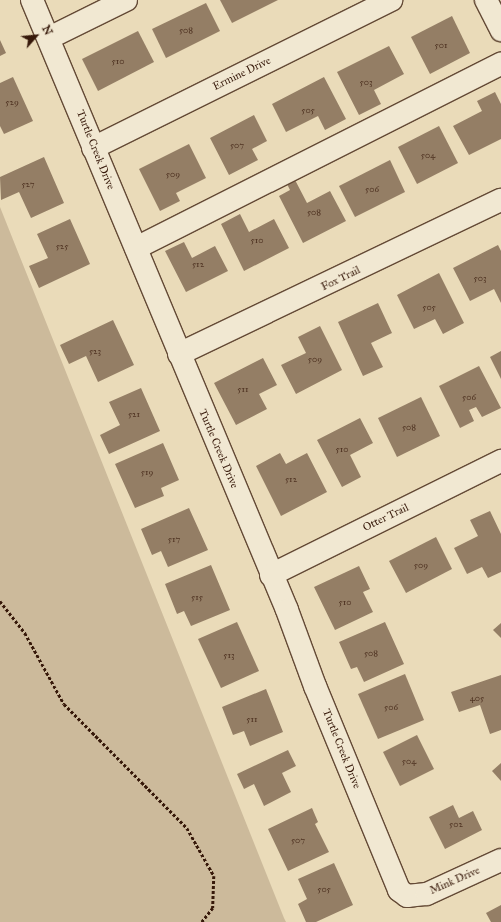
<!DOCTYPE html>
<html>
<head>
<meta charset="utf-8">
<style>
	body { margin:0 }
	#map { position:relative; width:501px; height:922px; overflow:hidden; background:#eadbb9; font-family:"IM FELL Great Primer",serif }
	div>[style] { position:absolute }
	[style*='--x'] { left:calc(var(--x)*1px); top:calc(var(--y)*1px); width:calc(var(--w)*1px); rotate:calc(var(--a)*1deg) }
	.green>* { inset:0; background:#ccba9b }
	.building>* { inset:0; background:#947e65 }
	.path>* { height:2.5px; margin-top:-1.25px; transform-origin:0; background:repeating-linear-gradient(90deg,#37190a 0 3px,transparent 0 5px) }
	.roads { filter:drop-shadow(1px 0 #644a36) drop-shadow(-1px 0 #644a36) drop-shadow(0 1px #644a36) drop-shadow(0 -1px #644a36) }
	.minor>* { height:22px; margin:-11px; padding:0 11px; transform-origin:11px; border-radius:11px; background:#f1e8d2 }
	span { translate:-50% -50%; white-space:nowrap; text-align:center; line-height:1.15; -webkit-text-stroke:3px #f1e8d2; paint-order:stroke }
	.number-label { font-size:9px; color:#4e3221 }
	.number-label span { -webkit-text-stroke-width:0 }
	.street-label { font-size:11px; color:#37190a }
	.north { position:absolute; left:16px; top:16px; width:40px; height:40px; -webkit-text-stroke:3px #f1e8d2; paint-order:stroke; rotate:63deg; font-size:11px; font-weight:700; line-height:16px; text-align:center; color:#37190a }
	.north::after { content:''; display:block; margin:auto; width:14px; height:18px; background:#37190a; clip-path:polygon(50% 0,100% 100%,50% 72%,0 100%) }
</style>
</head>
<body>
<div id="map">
	<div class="green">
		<div style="clip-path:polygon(0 207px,284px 918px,286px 922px,0 922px)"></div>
	</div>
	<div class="building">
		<div style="clip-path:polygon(220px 0,278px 0,232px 23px)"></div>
		<div style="clip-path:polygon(206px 3px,220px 31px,166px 58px,152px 29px)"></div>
		<div style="clip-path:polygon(452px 16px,470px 53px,430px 74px,411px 37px)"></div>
		<div style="clip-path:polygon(138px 31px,154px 62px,98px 91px,82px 59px)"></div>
		<div style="clip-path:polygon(0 40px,6px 53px,0 56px)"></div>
		<div style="clip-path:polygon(389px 46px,404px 74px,374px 90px,381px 104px,359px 115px,337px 72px)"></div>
		<div style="clip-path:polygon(13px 77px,33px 121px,4px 134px,0 126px,0 83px)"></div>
		<div style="clip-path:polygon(324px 77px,346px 119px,325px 130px,318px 116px,286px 132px,272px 104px)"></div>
		<div style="clip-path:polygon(495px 92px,501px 104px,501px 139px,469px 155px,453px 126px,482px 111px,477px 101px)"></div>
		<div style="clip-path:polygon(254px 115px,267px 141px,252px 149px,258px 160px,229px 175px,210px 138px)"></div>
		<div style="clip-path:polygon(439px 126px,458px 163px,417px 184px,398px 147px)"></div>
		<div style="clip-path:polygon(189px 144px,206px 178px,176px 193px,180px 201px,160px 211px,139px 169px)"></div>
		<div style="clip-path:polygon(44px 157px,64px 203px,31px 218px,19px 192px,1px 200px,0 177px)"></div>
		<div style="clip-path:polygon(390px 160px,405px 192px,355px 217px,339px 186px)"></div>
		<div style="clip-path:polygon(294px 178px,307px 203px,330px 191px,346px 221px,303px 243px,279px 196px,290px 190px,286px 182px)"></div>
		<div style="clip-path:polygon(240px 214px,249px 232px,274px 219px,289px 248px,244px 271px,221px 224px)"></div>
		<div style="clip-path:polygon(70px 219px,90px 264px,39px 288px,29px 266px,48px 258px,37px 234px)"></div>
		<div style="clip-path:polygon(184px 242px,192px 258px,215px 246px,228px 271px,186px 292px,165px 251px)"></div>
		<div style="clip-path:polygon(498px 245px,501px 251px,501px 303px,494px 289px,470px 301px,453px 268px)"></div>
		<div style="clip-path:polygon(439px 273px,464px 323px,443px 334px,435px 319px,414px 329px,397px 295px)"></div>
		<div style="clip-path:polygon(378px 303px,392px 333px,371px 343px,383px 367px,363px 376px,338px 322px)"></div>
		<div style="clip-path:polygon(113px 320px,134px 365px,98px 382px,86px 356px,69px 364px,60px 345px)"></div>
		<div style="clip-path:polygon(320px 326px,342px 370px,296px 394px,281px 365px,306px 353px,298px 337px)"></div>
		<div style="clip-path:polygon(501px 351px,501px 379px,490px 357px)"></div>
		<div style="clip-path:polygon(263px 358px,277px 385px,259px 394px,267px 409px,236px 425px,214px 383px)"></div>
		<div style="clip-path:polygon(479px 366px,501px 408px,482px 417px,476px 407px,469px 410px,474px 421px,460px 428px,439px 386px)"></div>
		<div style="clip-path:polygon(141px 388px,160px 431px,109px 454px,100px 435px,120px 425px,109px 402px)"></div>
		<div style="clip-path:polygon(421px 397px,440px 436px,397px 457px,378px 418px)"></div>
		<div style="clip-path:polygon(360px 418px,373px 443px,350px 455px,361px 477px,342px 487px,317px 440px)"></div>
		<div style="clip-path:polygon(163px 443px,179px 480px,161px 488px,164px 496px,135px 508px,115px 464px)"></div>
		<div style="clip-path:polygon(280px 453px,286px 464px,307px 453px,327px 492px,281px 516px,256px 466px)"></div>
		<div style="clip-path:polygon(189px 508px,208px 550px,168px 567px,161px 551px,152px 555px,141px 529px)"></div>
		<div style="clip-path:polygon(490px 511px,501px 534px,501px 572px,488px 578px,482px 567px,467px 574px,454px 548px,478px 536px,470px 520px)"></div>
		<div style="clip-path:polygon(436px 537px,452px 569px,406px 593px,389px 561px)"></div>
		<div style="clip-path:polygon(211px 565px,230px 610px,191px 626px,184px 611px,177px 614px,165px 584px)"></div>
		<div style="clip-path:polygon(359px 566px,370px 589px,363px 592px,373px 612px,335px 630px,314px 587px)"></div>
		<div style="clip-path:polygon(237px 622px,259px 671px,221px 688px,198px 639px)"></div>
		<div style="clip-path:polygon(385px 622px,404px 664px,364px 682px,357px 667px,351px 669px,339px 642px)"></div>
		<div style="clip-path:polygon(501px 623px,501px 638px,493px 630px)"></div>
		<div style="clip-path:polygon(405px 674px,424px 720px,378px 739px,358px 694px)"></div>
		<div style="clip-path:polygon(501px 675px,501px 730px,490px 734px,480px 705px,459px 712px,451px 692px)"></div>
		<div style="clip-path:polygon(266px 689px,283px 732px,250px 746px,244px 731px,233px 735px,222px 707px)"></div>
		<div style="clip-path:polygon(417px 735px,434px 769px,400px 786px,383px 752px)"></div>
		<div style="clip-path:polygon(288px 750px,296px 766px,282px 773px,291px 792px,264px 806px,254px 784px,244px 789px,237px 774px)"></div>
		<div style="clip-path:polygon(501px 763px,501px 781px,492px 771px)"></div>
		<div style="clip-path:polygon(453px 805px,459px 818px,473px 811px,482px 830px,445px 849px,429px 817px)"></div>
		<div style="clip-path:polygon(312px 808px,318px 822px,315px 824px,329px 852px,288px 871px,268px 829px)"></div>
		<div style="clip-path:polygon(334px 863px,353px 905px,316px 922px,306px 922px,298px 904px,307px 899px,298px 879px)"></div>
		<div style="clip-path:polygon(501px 905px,501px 922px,491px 922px,486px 913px)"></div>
	</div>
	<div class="path">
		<div style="--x:0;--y:601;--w:41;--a:52"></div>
		<div style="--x:25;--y:633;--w:81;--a:61.2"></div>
		<div style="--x:64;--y:704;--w:175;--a:45.2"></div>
		<div style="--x:187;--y:828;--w:55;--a:60.6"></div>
		<div style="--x:214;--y:876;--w:32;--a:92"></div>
		<div style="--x:213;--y:908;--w:18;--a:128"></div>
	</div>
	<div class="roads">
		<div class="minor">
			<div style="--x:32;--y:0;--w:661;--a:67.31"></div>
			<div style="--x:287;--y:610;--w:81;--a:69.8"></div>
			<div style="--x:315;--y:686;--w:221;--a:67.6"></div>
			<div style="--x:399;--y:890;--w:10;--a:37"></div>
			<div style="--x:407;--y:896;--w:20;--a:-6"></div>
			<div style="--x:427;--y:894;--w:81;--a:-24.7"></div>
			<div style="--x:486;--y:0;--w:34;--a:63"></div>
			<div style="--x:49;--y:38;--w:86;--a:-26.3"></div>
			<div style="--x:93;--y:148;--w:333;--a:-26.4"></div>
			<div style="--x:136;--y:248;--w:409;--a:-26.8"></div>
			<div style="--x:179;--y:354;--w:357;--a:-25.6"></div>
			<div style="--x:271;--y:575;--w:257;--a:-26.4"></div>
		</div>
	</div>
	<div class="number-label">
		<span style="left:186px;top:30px">508</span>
		<span style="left:441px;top:45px">501</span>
		<span style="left:118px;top:61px">510</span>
		<span style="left:366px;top:82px">503</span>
		<span style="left:12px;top:102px">529</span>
		<span style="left:308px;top:110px">505</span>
		<span style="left:237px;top:145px">507</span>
		<span style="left:428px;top:155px">504</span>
		<span style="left:173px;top:174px">509</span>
		<span style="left:28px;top:184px">527</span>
		<span style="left:372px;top:189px">506</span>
		<span style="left:314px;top:212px">508</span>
		<span style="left:257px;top:240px">510</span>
		<span style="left:62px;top:246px">525</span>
		<span style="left:198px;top:264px">512</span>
		<span style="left:480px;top:278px">503</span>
		<span style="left:429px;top:307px">505</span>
		<span style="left:95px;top:351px">523</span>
		<span style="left:315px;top:359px">509</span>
		<span style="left:243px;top:389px">511</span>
		<span style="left:469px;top:397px">506</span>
		<span style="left:134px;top:414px">521</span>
		<span style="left:409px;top:427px">508</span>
		<span style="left:342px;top:449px">510</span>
		<span style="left:147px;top:472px">519</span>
		<span style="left:291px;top:479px">512</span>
		<span style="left:174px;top:539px">517</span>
		<span style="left:421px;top:565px">509</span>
		<span style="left:197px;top:597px">515</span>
		<span style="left:345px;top:602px">510</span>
		<span style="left:371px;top:653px">508</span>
		<span style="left:229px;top:655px">513</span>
		<span style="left:477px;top:698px">405</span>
		<span style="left:391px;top:707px">506</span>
		<span style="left:252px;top:719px">511</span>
		<span style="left:409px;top:761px">504</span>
		<span style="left:456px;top:824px">502</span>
		<span style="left:298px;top:840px">507</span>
		<span style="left:324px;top:889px">505</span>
	</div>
	<div class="street-label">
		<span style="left:242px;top:74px;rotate:-26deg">Ermine Drive</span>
		<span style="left:95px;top:150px;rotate:68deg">Turtle Creek Drive</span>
		<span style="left:341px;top:279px;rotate:-26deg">Fox Trail</span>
		<span style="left:218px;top:449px;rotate:67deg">Turtle Creek Drive</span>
		<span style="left:386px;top:518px;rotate:-26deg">Otter Trail</span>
		<span style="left:341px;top:749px;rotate:68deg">Turtle Creek Drive</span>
		<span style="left:455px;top:881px;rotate:-24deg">Mink Drive</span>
	</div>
	<div class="north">N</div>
</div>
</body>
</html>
